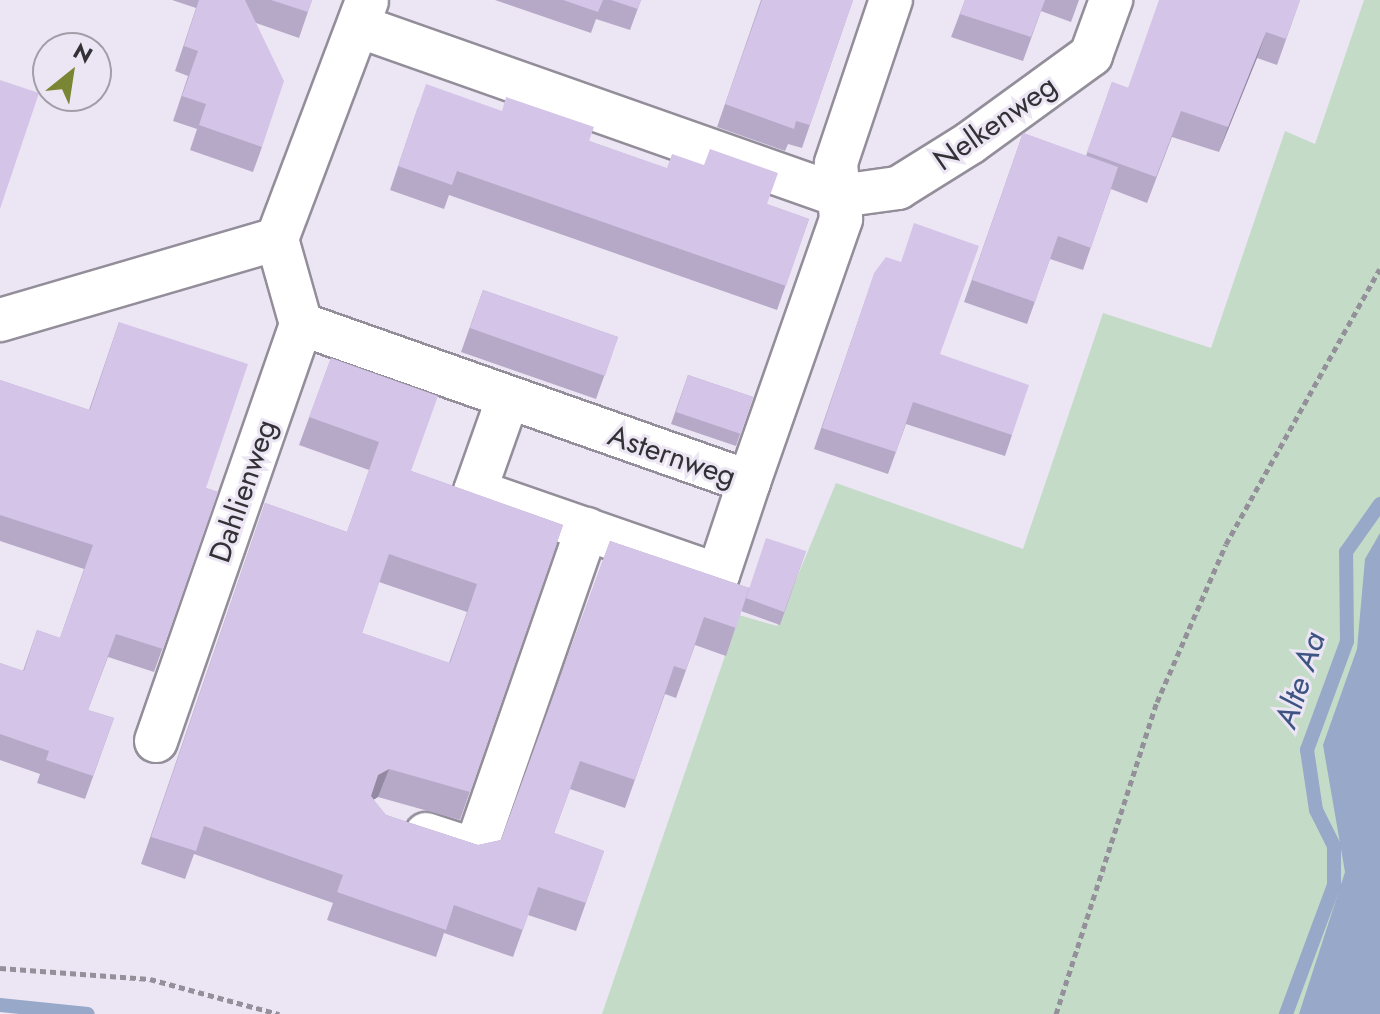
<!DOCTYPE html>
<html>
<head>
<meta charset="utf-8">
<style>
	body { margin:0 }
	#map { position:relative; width:1380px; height:1014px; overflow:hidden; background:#ece6f4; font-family:Jost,sans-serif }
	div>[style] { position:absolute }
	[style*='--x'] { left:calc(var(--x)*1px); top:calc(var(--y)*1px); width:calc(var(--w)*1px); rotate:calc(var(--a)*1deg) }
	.green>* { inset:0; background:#c4dbc8 }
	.water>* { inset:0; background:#97a8c9 }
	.stream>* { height:14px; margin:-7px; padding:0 7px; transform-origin:7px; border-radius:7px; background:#97a8c9 }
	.path>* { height:5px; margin-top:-2.5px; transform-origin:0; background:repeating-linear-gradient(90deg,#94909a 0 6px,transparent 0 10px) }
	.roads { filter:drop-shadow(2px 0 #938e9a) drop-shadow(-2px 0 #938e9a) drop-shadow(0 2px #938e9a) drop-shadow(0 -2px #938e9a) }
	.minor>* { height:42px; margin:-21px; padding:0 21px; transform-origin:21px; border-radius:21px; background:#fff }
	.wall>* { inset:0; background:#b6a9c8 }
	.shaded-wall>* { inset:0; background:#9489a2 }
	.building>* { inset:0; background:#d4c4e8 }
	span { translate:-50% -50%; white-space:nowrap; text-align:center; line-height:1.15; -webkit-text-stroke:6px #ece6f4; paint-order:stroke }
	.street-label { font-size:30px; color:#333136 }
	.water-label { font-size:32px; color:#3d5483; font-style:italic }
	.north { position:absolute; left:32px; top:32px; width:80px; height:80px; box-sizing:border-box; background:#ece6f4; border:2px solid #a29ea8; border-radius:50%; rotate:30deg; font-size:22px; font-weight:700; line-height:32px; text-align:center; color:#333136 }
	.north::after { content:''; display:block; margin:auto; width:28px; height:36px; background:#7a8634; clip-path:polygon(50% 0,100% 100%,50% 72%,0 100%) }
</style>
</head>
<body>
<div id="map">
	<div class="green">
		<div style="clip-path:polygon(1364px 0,1380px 0,1380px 1014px,602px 1014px,739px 615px,777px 626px,836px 483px,1023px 549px,1103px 313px,1211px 348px,1285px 131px,1315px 144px)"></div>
	</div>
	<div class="water">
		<div style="clip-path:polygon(1380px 533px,1380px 1014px,1299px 1014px,1345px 872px,1323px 745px,1357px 649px,1365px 559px)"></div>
	</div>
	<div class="stream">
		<div style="--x:0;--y:1005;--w:88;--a:5.8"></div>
		<div style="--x:1286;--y:1014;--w:138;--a:-69.6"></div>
		<div style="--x:1334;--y:885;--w:39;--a:-90"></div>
		<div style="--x:1334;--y:846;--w:40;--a:-116.6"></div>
		<div style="--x:1316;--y:810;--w:61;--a:-98.5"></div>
		<div style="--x:1307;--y:750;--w:116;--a:-69.8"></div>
		<div style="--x:1347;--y:641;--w:89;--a:-90.6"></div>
		<div style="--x:1346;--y:552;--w:59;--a:-54.7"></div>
	</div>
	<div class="path">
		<div style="--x:0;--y:968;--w:150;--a:4.2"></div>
		<div style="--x:150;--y:979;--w:134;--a:15.2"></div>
		<div style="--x:1056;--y:1014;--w:328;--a:-72.1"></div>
		<div style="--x:1157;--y:702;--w:172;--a:-66.4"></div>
		<div style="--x:1226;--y:544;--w:315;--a:-60.8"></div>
	</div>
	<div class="roads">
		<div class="minor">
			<div style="--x:358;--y:26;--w:511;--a:19.43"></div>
			<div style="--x:840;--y:196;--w:59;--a:-7.9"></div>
			<div style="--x:898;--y:188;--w:85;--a:-32"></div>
			<div style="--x:970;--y:143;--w:150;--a:-36"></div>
			<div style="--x:1091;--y:55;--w:59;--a:-70"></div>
			<div style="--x:0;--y:320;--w:289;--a:-16.3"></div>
			<div style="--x:301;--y:324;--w:475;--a:19.4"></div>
			<div style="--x:749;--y:482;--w:98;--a:108.4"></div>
			<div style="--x:718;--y:575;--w:257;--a:-160.9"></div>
			<div style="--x:475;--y:491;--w:99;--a:-70.5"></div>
			<div style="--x:749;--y:482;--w:279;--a:-70.7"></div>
			<div style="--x:841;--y:219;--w:56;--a:-95.1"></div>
			<div style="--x:836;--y:163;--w:172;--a:-71.4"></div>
			<div style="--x:156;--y:741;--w:441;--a:-70.8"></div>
			<div style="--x:301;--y:324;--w:88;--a:-105.8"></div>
			<div style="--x:277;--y:239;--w:254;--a:-69.3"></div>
			<div style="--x:426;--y:834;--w:52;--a:18.1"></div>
			<div style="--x:475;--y:850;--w:340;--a:-70.8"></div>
		</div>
	</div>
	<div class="wall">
		<div style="clip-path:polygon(172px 0,312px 0,299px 38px,256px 23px,262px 147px,253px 172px,190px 150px,197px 129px,173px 121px,188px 76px,175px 71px,196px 8px)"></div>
		<div style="clip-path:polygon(495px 0,641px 0,630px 30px,596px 19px,591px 33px)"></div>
		<div style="clip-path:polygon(761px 0,853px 0,802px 148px,788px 144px,785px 151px,717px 127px)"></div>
		<div style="clip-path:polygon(965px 0,1079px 0,1071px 22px,1041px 11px,1023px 61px,951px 37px)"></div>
		<div style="clip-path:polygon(1300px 0,1277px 65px,1257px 58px,1219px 152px,1172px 137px,1147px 203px,1111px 189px,1083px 270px,1050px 259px,1027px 324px,964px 302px,1023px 133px,1086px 156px,1112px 82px,1128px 88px)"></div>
		<div style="clip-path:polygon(418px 107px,589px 141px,809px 219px,777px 310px,449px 195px,444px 209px,390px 190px)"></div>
		<div style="clip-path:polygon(483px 290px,618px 337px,596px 399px,461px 352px)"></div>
		<div style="clip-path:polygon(867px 295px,940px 354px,1012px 435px,1005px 456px,906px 424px,888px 474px,814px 449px)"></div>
		<div style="clip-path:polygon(119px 322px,206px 488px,218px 492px,154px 672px,108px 657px,88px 710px,114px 718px,85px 799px,37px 783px,40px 774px,0 760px,0 663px,23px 671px,37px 630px,60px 638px,84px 569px,0 541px,0 380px,89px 410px)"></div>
		<div style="clip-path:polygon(evenodd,331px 358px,411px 471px,563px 525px,460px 820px,378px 797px,373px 800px,386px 815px,478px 845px,501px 840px,610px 541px,749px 588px,806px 551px,780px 625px,741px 611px,726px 656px,695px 645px,676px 698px,665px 694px,625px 808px,570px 789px,554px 833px,604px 851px,576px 931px,528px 915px,513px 957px,444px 933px,436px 957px,327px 920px,333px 903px,194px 854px,185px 879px,141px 864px,265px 503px,347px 532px,369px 470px,299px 445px,331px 358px,379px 582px,467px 612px,449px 663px,362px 633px,379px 582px)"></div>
		<div style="clip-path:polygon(688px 375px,753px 397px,736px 446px,671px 424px)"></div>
	</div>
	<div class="shaded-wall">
		<div style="clip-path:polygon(1266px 32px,1257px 58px,1219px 152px,1228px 127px)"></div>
		<div style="clip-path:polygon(389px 769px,378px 797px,368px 803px,378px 775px)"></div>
	</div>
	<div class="building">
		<div style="clip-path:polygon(199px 0,245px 0,284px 81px,262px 147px,199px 125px,206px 104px,182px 96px,198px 51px,184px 46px)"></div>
		<div style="clip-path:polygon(271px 0,312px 0,308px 12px)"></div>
		<div style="clip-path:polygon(563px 0,603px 0,598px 12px)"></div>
		<div style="clip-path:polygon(611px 0,641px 0,638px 9px)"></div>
		<div style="clip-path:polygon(762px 0,853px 0,810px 125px,796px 121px,794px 129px,725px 104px)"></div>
		<div style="clip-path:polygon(965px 0,1045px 0,1031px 37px,960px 14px)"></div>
		<div style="clip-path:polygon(1159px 0,1300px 0,1286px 39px,1266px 32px,1228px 127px,1181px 111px,1156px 177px,1087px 152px,1112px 82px,1128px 88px)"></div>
		<div style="clip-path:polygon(0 80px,39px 93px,0 209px)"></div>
		<div style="clip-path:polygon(426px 84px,502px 111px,506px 97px,594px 127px,589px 141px,667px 168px,672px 154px,704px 165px,710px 149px,778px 173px,767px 204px,809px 219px,786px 286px,457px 171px,452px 185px,398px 166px)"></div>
		<div style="clip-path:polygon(1023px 133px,1118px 167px,1091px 248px,1058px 236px,1035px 302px,972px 280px)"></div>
		<div style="clip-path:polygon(914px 223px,979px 246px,940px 354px,1029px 385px,1012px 435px,913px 402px,896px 452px,822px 428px,874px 273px,886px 257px,901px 262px)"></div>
		<div style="clip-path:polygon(483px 290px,618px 337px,605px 376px,470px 328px)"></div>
		<div style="clip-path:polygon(119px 322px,248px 364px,206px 488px,218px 492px,163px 649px,116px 634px,88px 710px,114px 718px,93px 776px,46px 760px,49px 751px,0 734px,0 663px,24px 671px,37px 630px,60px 638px,93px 545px,0 515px,0 380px,90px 410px)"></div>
		<div style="clip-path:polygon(evenodd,331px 358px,438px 396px,411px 471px,563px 525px,470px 792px,389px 769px,378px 775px,371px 796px,386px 815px,478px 845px,501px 840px,610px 541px,749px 588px,736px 628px,704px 617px,686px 670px,674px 666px,635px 780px,580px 761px,554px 833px,604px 851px,586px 903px,538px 887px,523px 930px,454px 905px,446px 930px,337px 892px,343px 875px,204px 826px,196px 851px,151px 837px,265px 503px,347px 532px,379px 442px,309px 417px,331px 358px,389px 554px,477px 584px,450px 663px,362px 633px,389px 554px)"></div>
		<div style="clip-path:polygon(688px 375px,753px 397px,741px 434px,676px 412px)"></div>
		<div style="clip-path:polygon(766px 538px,806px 551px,784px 612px,746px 598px)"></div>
	</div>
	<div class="street-label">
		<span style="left:995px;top:123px;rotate:-35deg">Nelkenweg</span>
		<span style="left:672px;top:456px;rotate:19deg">Asternweg</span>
		<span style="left:243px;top:491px;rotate:-71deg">Dahlienweg</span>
	</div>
	<div class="water-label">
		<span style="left:1300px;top:680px;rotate:-72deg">Alte Aa</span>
	</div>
	<div class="north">N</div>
</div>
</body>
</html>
